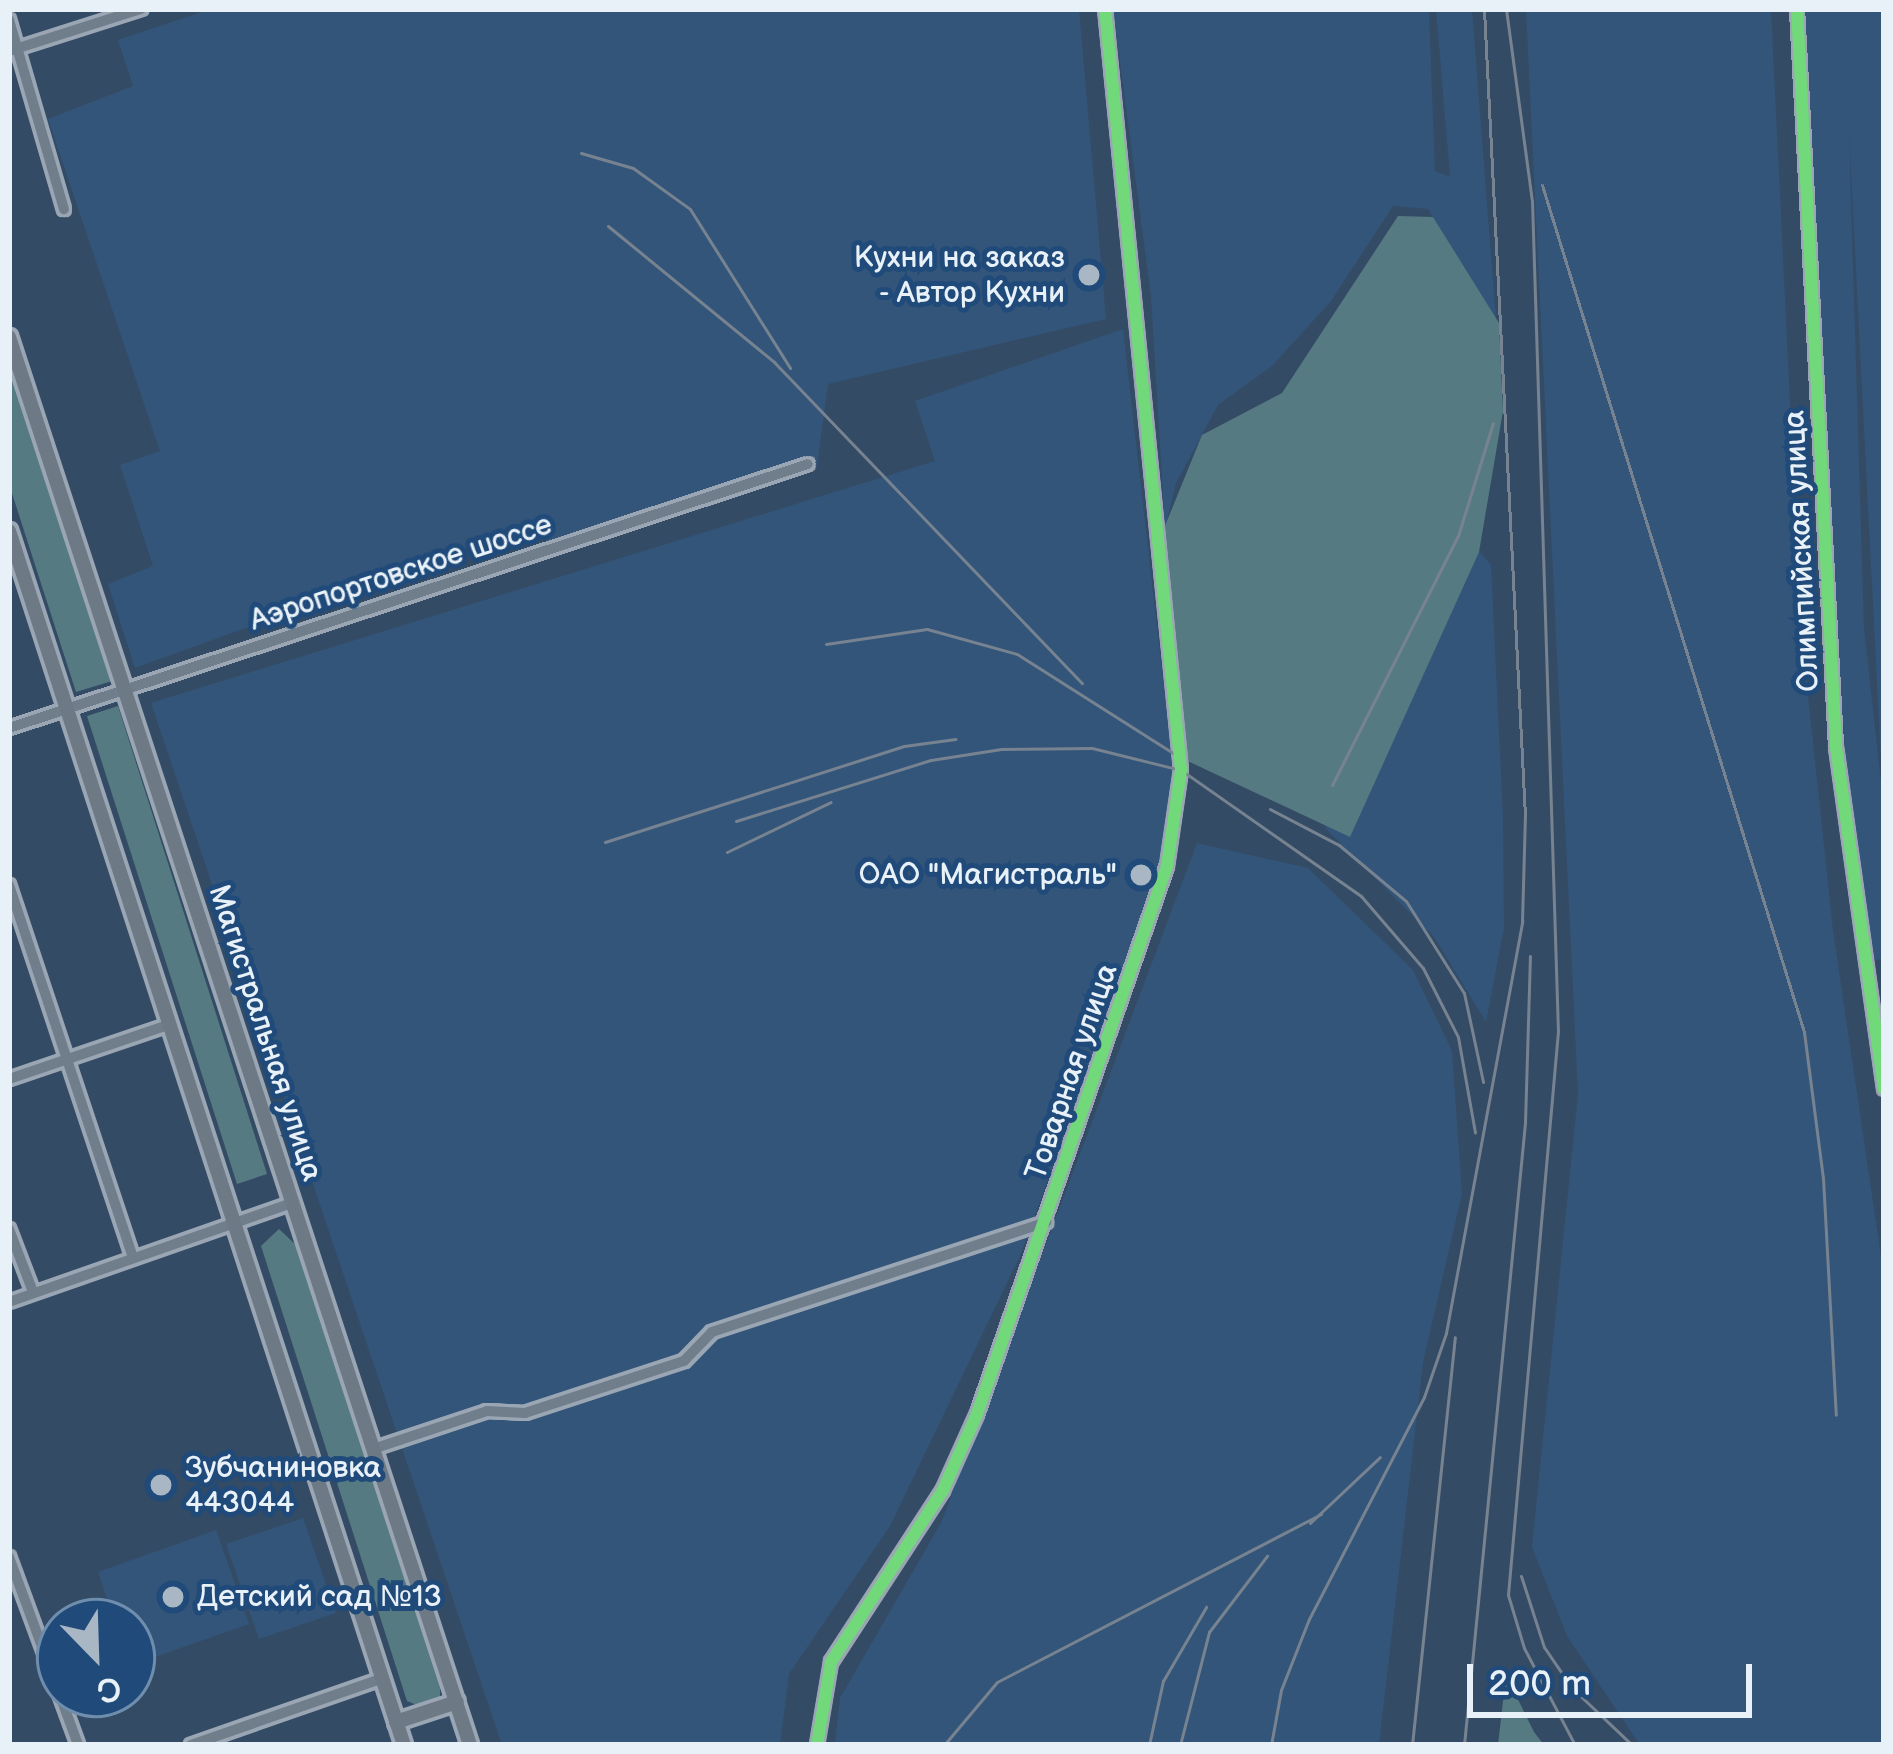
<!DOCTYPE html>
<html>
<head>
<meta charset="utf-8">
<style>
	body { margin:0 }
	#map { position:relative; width:1893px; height:1754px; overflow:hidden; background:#344b65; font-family:"Balsamiq Sans",sans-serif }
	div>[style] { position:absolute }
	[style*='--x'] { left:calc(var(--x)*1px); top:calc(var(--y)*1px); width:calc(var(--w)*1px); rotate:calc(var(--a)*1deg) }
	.built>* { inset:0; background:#335579 }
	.green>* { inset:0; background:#567a82 }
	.roads { filter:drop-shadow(3px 0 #9aa6b3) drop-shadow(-3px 0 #9aa6b3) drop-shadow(0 3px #9aa6b3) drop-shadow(0 -3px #9aa6b3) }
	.minor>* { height:10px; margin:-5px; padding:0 5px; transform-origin:5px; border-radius:5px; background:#707e8c }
	.major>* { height:14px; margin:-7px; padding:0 7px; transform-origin:7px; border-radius:7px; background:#6d7a86 }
	.rail>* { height:3px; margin:-1.5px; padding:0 1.5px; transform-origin:1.5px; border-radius:1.5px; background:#778390 }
	.cycleway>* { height:12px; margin:-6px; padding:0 6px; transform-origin:6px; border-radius:6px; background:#71d979 }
	.dots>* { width:33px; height:33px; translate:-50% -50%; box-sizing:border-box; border:6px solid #1f4a7a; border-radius:50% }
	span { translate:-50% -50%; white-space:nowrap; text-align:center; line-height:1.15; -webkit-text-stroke:10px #1f4a7a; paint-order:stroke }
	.poi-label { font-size:30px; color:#e8f1f8 }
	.right { translate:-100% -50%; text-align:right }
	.left { translate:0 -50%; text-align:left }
	.street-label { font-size:30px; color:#e8f1f8 }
	.frame { position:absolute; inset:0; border:12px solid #e8f1f8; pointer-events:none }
	.north { position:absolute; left:36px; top:1598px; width:120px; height:120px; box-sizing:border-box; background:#1f4a7a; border:3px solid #6f8dac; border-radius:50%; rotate:157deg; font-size:33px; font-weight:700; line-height:48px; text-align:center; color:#e8f1f8 }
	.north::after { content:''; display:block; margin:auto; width:42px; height:54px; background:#a9b7c5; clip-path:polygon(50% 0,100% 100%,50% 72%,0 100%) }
	.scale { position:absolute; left:1467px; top:1664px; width:285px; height:54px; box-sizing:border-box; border:6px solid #e8f1f8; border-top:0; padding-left:15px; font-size:36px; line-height:42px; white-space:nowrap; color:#e8f1f8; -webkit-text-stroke:9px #1f4a7a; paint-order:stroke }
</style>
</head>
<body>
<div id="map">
	<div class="built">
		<div style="clip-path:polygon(211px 9px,1079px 9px,1106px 319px,828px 384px,817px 467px,554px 556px,541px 531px,497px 537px,135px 668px,108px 584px,153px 566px,120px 465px,160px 451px,48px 119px,133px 86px,118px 40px)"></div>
		<div style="clip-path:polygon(1113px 9px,1429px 9px,1435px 171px,1450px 177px,1436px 9px,1472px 9px,1496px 320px,1428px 209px,1393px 206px,1331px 301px,1272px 366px,1218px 405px,1176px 483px,1165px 529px,1151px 296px)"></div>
		<div style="clip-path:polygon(1526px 9px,1771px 9px,1801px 630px,1833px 930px,1884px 1277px,1884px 1745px,1640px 1745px,1567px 1636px,1532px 1547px,1578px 1094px)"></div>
		<div style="clip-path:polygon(evenodd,1798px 9px,1884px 9px,1884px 959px,1872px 960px,1851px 822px,1831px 573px,1798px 9px,1849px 133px,1882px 782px,1881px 782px,1864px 628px,1849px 133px)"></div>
		<div style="clip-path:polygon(1123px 329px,1174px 776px,1163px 865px,1020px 1256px,890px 1526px,789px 1674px,780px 1745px,502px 1745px,151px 703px,935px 461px,915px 401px)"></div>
		<div style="clip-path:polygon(1473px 544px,1491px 565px,1503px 817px,1504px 928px,1486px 1022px,1434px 937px,1325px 828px,1396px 677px)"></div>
		<div style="clip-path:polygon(1197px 843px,1308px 868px,1413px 970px,1452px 1051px,1462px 1194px,1423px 1362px,1379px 1745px,835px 1745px,840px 1698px,941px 1523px)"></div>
		<div style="clip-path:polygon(303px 1518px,336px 1613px,259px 1639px,226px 1544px)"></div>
		<div style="clip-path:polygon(216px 1530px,249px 1624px,132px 1665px,132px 1622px,115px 1622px,98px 1572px)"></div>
	</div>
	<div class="green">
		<div style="clip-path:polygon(1398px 216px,1433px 217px,1499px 323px,1503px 411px,1479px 552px,1350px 837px,1179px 757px,1158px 543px,1202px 435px,1282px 393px)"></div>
		<div style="clip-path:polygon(9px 363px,112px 681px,76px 692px,9px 484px)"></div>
		<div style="clip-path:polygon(118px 706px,267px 1174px,237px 1184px,87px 716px)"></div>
		<div style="clip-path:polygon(279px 1229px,297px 1246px,440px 1688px,440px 1699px,424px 1708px,407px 1701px,261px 1246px)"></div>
		<div style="clip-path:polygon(1506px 1675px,1534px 1732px,1544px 1745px,1498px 1745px)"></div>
	</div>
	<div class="roads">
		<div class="minor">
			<div style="--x:1797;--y:9;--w:739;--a:86.97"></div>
			<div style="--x:1836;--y:747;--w:345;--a:82"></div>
			<div style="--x:9;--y:20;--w:197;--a:73.8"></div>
			<div style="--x:9;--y:51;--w:139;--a:-17.7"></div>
			<div style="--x:9;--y:728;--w:841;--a:-18.28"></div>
			<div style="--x:9;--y:885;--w:393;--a:71.6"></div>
			<div style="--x:9;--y:1079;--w:171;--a:-18.8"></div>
			<div style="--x:9;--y:1229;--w:67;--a:69.1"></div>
			<div style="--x:9;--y:1302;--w:300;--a:-19.3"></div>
			<div style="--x:373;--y:1449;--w:120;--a:-18.4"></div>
			<div style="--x:487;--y:1411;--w:38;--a:3"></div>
			<div style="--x:525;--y:1413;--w:167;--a:-18.1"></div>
			<div style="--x:684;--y:1361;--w:40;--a:-46"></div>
			<div style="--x:712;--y:1332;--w:352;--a:-18.2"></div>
			<div style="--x:9;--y:1557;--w:200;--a:69.8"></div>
			<div style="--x:191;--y:1745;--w:203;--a:-19.2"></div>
			<div style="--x:817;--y:1745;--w:84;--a:-80.4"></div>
			<div style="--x:831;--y:1662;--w:205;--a:-56.9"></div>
			<div style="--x:943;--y:1490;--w:83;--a:-65.9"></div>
			<div style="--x:977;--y:1414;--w:580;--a:-70.88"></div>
			<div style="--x:1167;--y:866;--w:97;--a:-81.7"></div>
			<div style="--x:1181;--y:770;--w:765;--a:-95.7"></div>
		</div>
		<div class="major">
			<div style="--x:9;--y:337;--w:1482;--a:71.87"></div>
			<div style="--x:9;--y:531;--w:1277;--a:71.98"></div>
			<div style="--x:396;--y:1722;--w:64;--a:-18.2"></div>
		</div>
	</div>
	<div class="rail">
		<div style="--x:1506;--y:9;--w:194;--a:82.3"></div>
		<div style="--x:1532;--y:201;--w:830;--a:88.21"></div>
		<div style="--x:1558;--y:1031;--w:566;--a:95.07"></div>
		<div style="--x:1508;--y:1595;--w:55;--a:73.2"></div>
		<div style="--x:1524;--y:1648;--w:110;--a:62.3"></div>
		<div style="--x:581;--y:153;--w:54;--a:16.1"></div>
		<div style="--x:633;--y:168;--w:70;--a:35.7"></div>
		<div style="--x:690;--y:209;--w:188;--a:57.8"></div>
		<div style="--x:1542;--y:185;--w:887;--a:72.81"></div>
		<div style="--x:1804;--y:1032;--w:147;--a:82.6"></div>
		<div style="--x:1823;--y:1178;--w:237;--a:86.9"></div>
		<div style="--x:608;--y:226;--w:215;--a:39.3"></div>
		<div style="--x:774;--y:362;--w:445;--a:46.2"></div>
		<div style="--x:826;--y:644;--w:102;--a:-8.4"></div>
		<div style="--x:927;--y:629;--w:93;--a:15.5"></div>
		<div style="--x:1017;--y:654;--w:188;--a:32.4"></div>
		<div style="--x:1332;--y:785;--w:279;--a:-63.2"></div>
		<div style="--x:1458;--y:536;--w:118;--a:-72.8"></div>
		<div style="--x:1270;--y:809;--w:78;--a:27.6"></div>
		<div style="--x:1339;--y:845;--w:87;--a:39.9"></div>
		<div style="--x:1406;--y:901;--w:109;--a:57.8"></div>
		<div style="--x:1464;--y:993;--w:91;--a:77.9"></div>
		<div style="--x:736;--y:821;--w:204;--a:-17.4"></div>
		<div style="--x:931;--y:760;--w:71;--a:-8.9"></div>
		<div style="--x:1001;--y:749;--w:91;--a:-0.6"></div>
		<div style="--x:1092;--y:748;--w:92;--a:13.9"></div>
		<div style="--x:1181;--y:770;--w:220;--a:35"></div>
		<div style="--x:1361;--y:896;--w:95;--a:49.3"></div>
		<div style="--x:1423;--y:968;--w:77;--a:63.1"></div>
		<div style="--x:1458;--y:1037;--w:97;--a:79.9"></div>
		<div style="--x:605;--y:842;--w:314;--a:-17.8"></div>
		<div style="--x:904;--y:746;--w:52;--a:-7.7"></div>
		<div style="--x:727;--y:852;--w:115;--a:-25.7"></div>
		<div style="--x:1310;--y:1523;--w:96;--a:-43.3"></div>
		<div style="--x:1521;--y:1576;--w:75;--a:72.1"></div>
		<div style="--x:1544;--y:1647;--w:50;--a:55.7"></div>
		<div style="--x:1572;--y:1688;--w:83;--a:43.5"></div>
		<div style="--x:944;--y:1745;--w:82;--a:-49.9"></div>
		<div style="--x:997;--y:1682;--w:365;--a:-27.4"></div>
		<div style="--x:1149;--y:1745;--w:66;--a:-77.7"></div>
		<div style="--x:1163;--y:1681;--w:86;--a:-59.8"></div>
		<div style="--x:1180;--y:1745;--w:117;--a:-75.6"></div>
		<div style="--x:1209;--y:1632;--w:96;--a:-52.7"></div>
		<div style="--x:1271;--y:1745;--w:56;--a:-79.7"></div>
		<div style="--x:1281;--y:1690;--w:76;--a:-68.5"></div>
		<div style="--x:1309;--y:1619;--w:250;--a:-62.6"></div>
		<div style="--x:1424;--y:1397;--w:68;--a:-71"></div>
		<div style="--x:1446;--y:1333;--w:419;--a:-79.5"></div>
		<div style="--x:1522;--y:921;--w:105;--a:-88.4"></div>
		<div style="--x:1525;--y:816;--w:808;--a:-92.91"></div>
		<div style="--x:1412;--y:1745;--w:410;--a:-84"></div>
		<div style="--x:1464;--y:1745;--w:625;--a:-84.4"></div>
		<div style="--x:1525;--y:1123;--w:167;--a:-88.3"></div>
	</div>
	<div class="cycleway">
		<div style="--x:1797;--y:9;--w:739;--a:86.97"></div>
		<div style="--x:1836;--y:747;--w:345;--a:82"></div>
		<div style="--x:817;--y:1745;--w:84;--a:-80.4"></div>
		<div style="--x:831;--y:1662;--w:205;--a:-56.9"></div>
		<div style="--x:943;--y:1490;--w:83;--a:-65.9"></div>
		<div style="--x:977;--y:1414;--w:580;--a:-70.88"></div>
		<div style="--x:1167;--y:866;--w:97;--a:-81.7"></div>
		<div style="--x:1181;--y:770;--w:765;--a:-95.7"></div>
	</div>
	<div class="dots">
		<div style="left:1089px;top:275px;background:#a9b7c5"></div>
		<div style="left:1141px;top:875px;background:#a9b7c5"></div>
		<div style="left:161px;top:1485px;background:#a9b7c5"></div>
		<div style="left:173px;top:1597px;background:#a9b7c5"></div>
	</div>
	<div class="poi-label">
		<span class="right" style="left:1065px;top:275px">Кухни на заказ<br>- Автор Кухни</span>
		<span class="right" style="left:1117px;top:875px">ОАО "Магистраль"</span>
		<span class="left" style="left:185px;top:1485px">Зубчаниновка<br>443044</span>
		<span class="left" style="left:197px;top:1597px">Детский сад №13</span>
	</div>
	<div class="street-label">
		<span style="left:1802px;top:551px;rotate:-93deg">Олимпийская улица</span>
		<span style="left:401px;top:573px;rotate:-18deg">Аэропортовское шоссе</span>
		<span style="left:265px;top:1033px;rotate:72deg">Магистральная улица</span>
		<span style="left:1072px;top:1072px;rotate:-71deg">Товарная улица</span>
	</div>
	<div class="frame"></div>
	<div class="north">С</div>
	<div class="scale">200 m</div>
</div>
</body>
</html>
